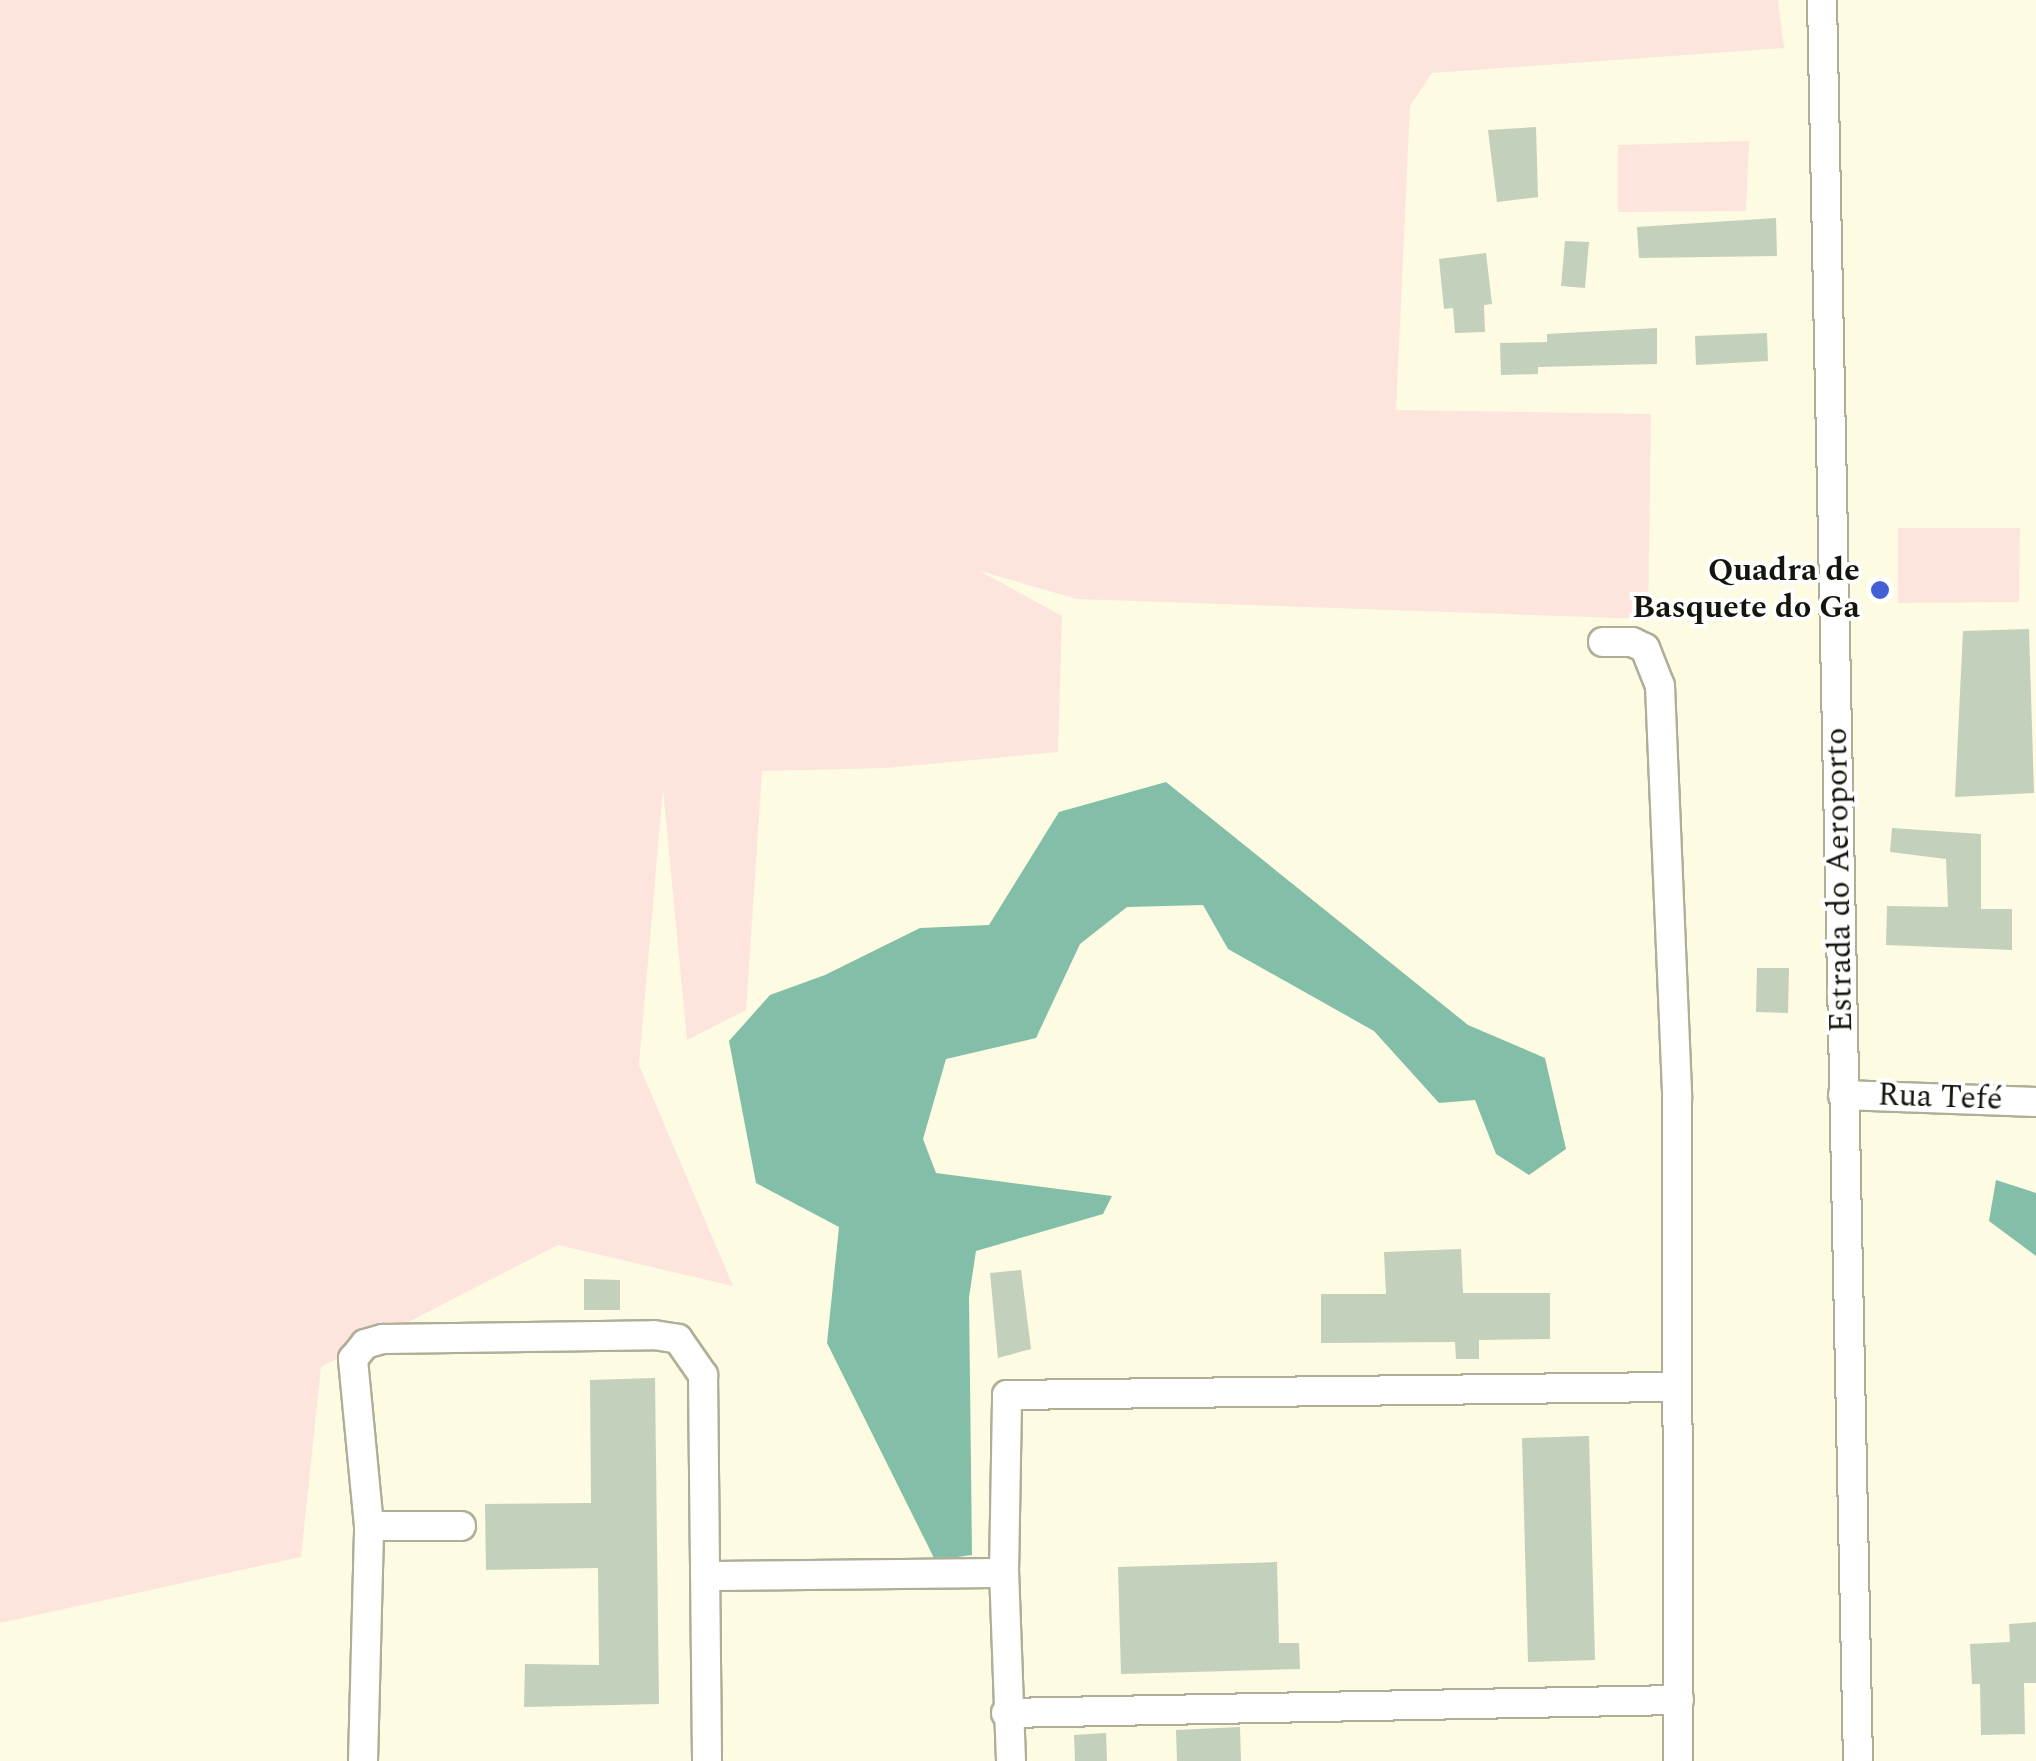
<!DOCTYPE html>
<html>
<head>
<meta charset="utf-8">
<style>
	body { margin:0 }
	#map { position:relative; width:2036px; height:1761px; overflow:hidden; background:#fdfbe2; font-family:Spectral,serif }
	div>[style] { position:absolute }
	[style*='--x'] { left:calc(var(--x)*1px); top:calc(var(--y)*1px); width:calc(var(--w)*1px); rotate:calc(var(--a)*1deg) }
	.green>* { inset:0; background:#fde5de }
	.water>* { inset:0; background:#83bfa8 }
	.building>* { inset:0; background:#c2d0bc }
	.roads { filter:drop-shadow(2px 0 #b0ae97) drop-shadow(-2px 0 #b0ae97) drop-shadow(0 2px #b0ae97) drop-shadow(0 -2px #b0ae97) }
	.minor>* { height:28px; margin:-14px; padding:0 14px; transform-origin:14px; border-radius:14px; background:#fff }
	.dots>* { width:28px; height:28px; translate:-50% -50%; box-sizing:border-box; border:5px solid #fff; border-radius:50% }
	span { translate:-50% -50%; white-space:nowrap; text-align:center; line-height:1.15; -webkit-text-stroke:8px #fff; paint-order:stroke }
	.poi-label { font-size:32px; color:#16150d; font-weight:700 }
	.right { translate:-100% -50%; text-align:right }
	.street-label { font-size:32px; color:#16150d }
</style>
</head>
<body>
<div id="map">
	<div class="green">
		<div style="clip-path:polygon(0 0,1778px 0,1784px 48px,1432px 73px,1410px 106px,1396px 410px,1651px 414px,1648px 619px,1077px 599px,980px 571px,1062px 616px,1058px 752px,886px 768px,762px 771px,746px 1010px,687px 1040px,663px 789px,639px 1065px,733px 1286px,558px 1245px,321px 1367px,301px 1557px,0 1623px)"></div>
		<div style="clip-path:polygon(1749px 141px,1746px 211px,1618px 212px,1618px 145px)"></div>
		<div style="clip-path:polygon(1898px 528px,2020px 528px,2019px 602px,1898px 603px)"></div>
	</div>
	<div class="water">
		<div style="clip-path:polygon(1166px 782px,1468px 1025px,1545px 1058px,1566px 1149px,1529px 1175px,1496px 1154px,1475px 1100px,1439px 1103px,1374px 1031px,1228px 949px,1203px 905px,1127px 907px,1080px 944px,1036px 1038px,946px 1059px,923px 1139px,936px 1173px,1112px 1196px,1103px 1214px,976px 1251px,969px 1297px,972px 1555px,935px 1560px,827px 1343px,839px 1227px,756px 1183px,729px 1041px,770px 995px,825px 975px,920px 928px,989px 925px,1059px 812px)"></div>
		<div style="clip-path:polygon(1996px 1180px,2036px 1193px,2036px 1256px,1989px 1221px)"></div>
	</div>
	<div class="building">
		<div style="clip-path:polygon(1536px 127px,1538px 197px,1497px 202px,1488px 130px)"></div>
		<div style="clip-path:polygon(1776px 218px,1777px 256px,1639px 258px,1637px 227px)"></div>
		<div style="clip-path:polygon(1565px 241px,1589px 242px,1585px 288px,1561px 286px)"></div>
		<div style="clip-path:polygon(1486px 253px,1492px 304px,1484px 305px,1485px 332px,1455px 333px,1453px 308px,1444px 309px,1439px 259px)"></div>
		<div style="clip-path:polygon(1657px 328px,1657px 364px,1538px 367px,1538px 374px,1501px 375px,1500px 343px,1547px 342px,1547px 334px)"></div>
		<div style="clip-path:polygon(1767px 333px,1768px 361px,1696px 365px,1695px 336px)"></div>
		<div style="clip-path:polygon(2029px 629px,2034px 793px,1955px 797px,1963px 631px)"></div>
		<div style="clip-path:polygon(1892px 828px,1981px 834px,1981px 909px,2012px 909px,2012px 950px,1886px 945px,1887px 906px,1948px 907px,1946px 859px,1890px 852px)"></div>
		<div style="clip-path:polygon(1757px 968px,1789px 968px,1788px 1013px,1756px 1012px)"></div>
		<div style="clip-path:polygon(1461px 1249px,1463px 1293px,1550px 1293px,1550px 1339px,1479px 1340px,1479px 1359px,1456px 1359px,1455px 1342px,1321px 1343px,1321px 1294px,1386px 1294px,1384px 1252px)"></div>
		<div style="clip-path:polygon(1021px 1270px,1031px 1349px,998px 1358px,990px 1273px)"></div>
		<div style="clip-path:polygon(584px 1279px,620px 1280px,620px 1310px,584px 1310px)"></div>
		<div style="clip-path:polygon(655px 1378px,659px 1704px,524px 1707px,525px 1664px,599px 1665px,598px 1568px,486px 1570px,485px 1504px,591px 1503px,590px 1380px)"></div>
		<div style="clip-path:polygon(1589px 1436px,1595px 1660px,1528px 1662px,1522px 1438px)"></div>
		<div style="clip-path:polygon(1277px 1562px,1279px 1643px,1299px 1643px,1300px 1669px,1121px 1674px,1118px 1567px)"></div>
		<div style="clip-path:polygon(2036px 1622px,2036px 1683px,2024px 1683px,2025px 1734px,1981px 1735px,1980px 1684px,1972px 1684px,1970px 1644px,2010px 1642px,2009px 1624px)"></div>
		<div style="clip-path:polygon(1240px 1727px,1241px 1761px,1177px 1761px,1176px 1730px)"></div>
		<div style="clip-path:polygon(1106px 1733px,1107px 1761px,1075px 1761px,1074px 1735px)"></div>
	</div>
	<div class="roads">
		<div class="minor">
			<div style="--x:1822;--y:0;--w:1761;--a:88.83"></div>
			<div style="--x:1603;--y:642;--w:29;--a:0"></div>
			<div style="--x:1632;--y:642;--w:14;--a:25"></div>
			<div style="--x:1645;--y:648;--w:41;--a:68.5"></div>
			<div style="--x:1660;--y:686;--w:411;--a:87.6"></div>
			<div style="--x:1677;--y:1097;--w:664;--a:89.91"></div>
			<div style="--x:1843;--y:1095;--w:193;--a:2.1"></div>
			<div style="--x:369;--y:1526;--w:92;--a:0"></div>
			<div style="--x:705;--y:1576;--w:299;--a:-0.6"></div>
			<div style="--x:1006;--y:1713;--w:673;--a:-1.11"></div>
			<div style="--x:363;--y:1761;--w:235;--a:-88.5"></div>
			<div style="--x:369;--y:1526;--w:168;--a:-95.5"></div>
			<div style="--x:353;--y:1359;--w:19;--a:-51"></div>
			<div style="--x:365;--y:1344;--w:19;--a:-16"></div>
			<div style="--x:383;--y:1339;--w:271;--a:-0.8"></div>
			<div style="--x:654;--y:1335;--w:24;--a:9"></div>
			<div style="--x:678;--y:1339;--w:44;--a:55.2"></div>
			<div style="--x:703;--y:1375;--w:386;--a:89.4"></div>
			<div style="--x:1011;--y:1761;--w:188;--a:-92.1"></div>
			<div style="--x:1004;--y:1573;--w:178;--a:-89"></div>
			<div style="--x:1007;--y:1395;--w:668;--a:-0.69"></div>
		</div>
	</div>
	<div class="dots">
		<div style="left:1880px;top:590px;background:#4361d4"></div>
	</div>
	<div class="poi-label">
		<span class="right" style="left:1860px;top:590px">Quadra de<br>Basquete do Ga</span>
	</div>
	<div class="street-label">
		<span style="left:1840px;top:880px;rotate:-91deg">Estrada do Aeroporto</span>
		<span style="left:1940px;top:1098px;rotate:2deg">Rua Tefé</span>
	</div>
</div>
</body>
</html>
